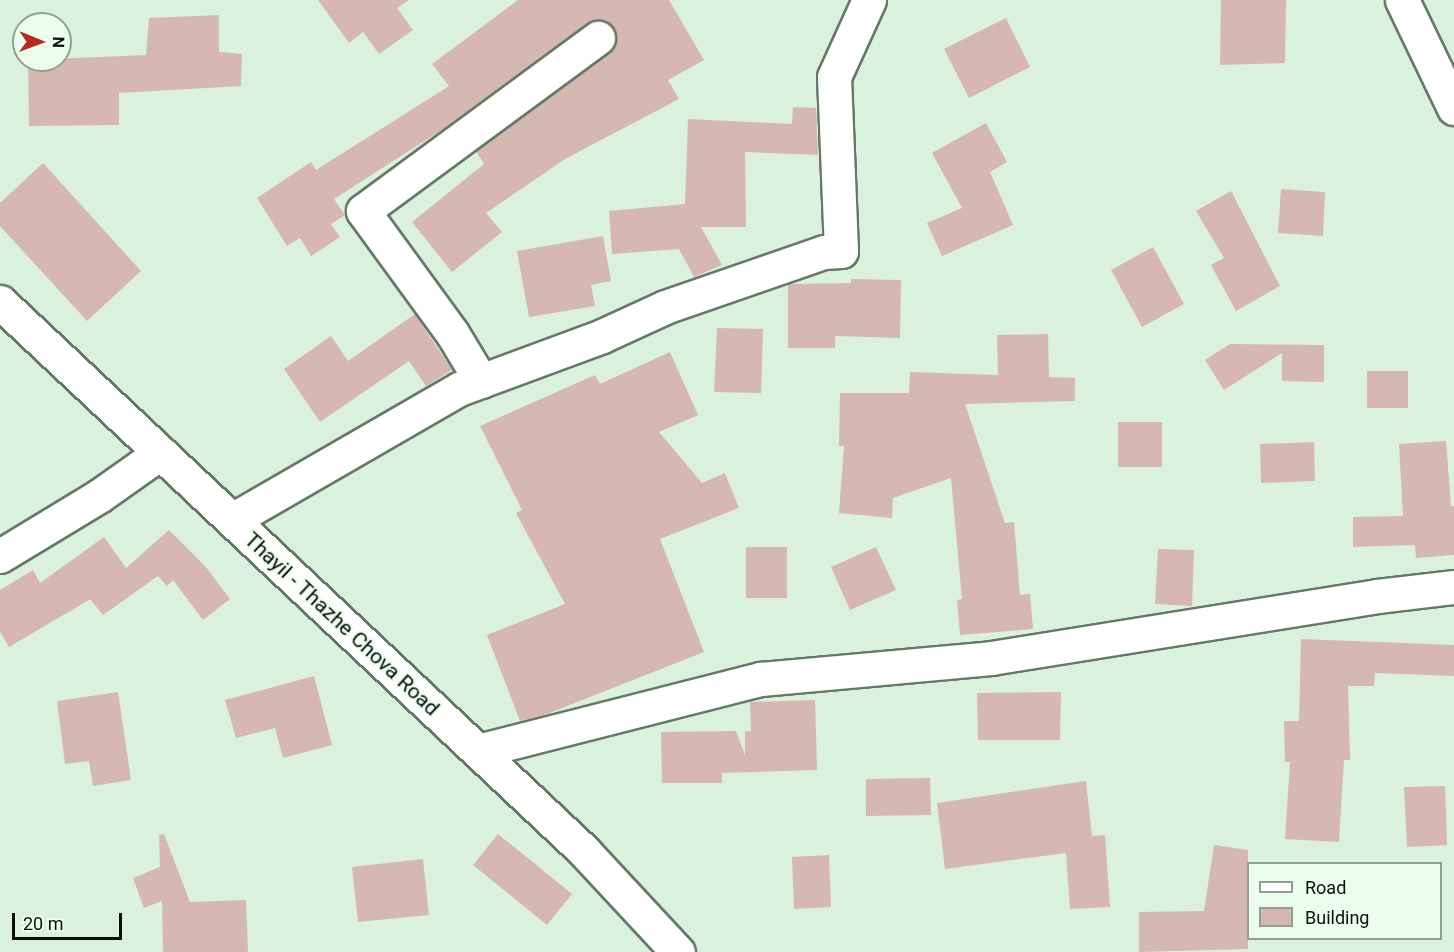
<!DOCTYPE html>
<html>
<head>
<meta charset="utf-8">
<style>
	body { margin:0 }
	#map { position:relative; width:1454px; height:952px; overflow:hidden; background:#daf2dd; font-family:Roboto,sans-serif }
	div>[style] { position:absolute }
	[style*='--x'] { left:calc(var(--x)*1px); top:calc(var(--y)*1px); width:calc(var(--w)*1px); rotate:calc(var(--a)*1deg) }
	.building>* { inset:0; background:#d7b7b2 }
	.roads { filter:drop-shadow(2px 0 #657967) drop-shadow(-2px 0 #657967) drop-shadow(0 2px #657967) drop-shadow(0 -2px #657967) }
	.minor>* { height:33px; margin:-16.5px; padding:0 16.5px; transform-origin:16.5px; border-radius:16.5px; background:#fff }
	.tertiary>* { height:33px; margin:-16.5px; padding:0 16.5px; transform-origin:16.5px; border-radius:16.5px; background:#fff }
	span { translate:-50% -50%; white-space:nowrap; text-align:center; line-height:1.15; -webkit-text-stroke:4.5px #ebfeed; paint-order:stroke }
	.street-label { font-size:21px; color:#09110a }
	.legend { position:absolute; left:1247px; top:862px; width:195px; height:78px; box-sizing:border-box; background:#ebfeed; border:2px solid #919f92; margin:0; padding:8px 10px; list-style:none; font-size:18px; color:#09110a }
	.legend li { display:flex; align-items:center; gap:12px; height:30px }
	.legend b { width:30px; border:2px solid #919f92 }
	.north { position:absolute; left:12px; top:12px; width:60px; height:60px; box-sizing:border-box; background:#ebfeed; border:2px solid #919f92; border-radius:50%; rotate:91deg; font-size:16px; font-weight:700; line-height:24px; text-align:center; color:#09110a }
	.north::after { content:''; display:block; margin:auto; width:21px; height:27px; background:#b82923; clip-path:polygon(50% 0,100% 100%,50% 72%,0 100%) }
	.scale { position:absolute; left:12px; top:913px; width:110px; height:27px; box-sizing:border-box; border:3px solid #09110a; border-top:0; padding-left:8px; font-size:18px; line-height:21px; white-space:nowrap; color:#09110a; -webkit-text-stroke:4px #ebfeed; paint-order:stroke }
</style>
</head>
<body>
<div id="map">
	<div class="building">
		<div style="clip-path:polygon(318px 0,409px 0,397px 8px,413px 30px,379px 54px,363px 32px,349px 43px)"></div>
		<div style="clip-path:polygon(518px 0,669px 0,704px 60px,668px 80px,679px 99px,565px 159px,486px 213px,502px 232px,452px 272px,412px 222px,484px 164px,476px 151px,610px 53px,616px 35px,606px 21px,587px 23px,440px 131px,334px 199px,345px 215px,331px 224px,340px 237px,311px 256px,300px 238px,287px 246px,257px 198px,311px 162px,316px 170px,449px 86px,432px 64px)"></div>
		<div style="clip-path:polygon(1221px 0,1286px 0,1285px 63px,1220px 65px)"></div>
		<div style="clip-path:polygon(219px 15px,219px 52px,242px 54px,241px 86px,119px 93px,119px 125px,29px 126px,28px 60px,146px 55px,149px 18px)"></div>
		<div style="clip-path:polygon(1006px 18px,1030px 67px,969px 98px,944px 49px)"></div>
		<div style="clip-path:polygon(793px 107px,816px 108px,818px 155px,745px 152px,746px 227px,701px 227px,722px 265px,694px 277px,679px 249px,612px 254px,609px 211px,685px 204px,688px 119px,792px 124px)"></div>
		<div style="clip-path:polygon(986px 123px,1007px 162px,990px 172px,1013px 225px,942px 256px,927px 223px,962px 208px,932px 153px)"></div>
		<div style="clip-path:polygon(43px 163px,141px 271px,87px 321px,0 226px,0 203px)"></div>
		<div style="clip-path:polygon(1281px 189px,1325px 192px,1323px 236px,1278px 233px)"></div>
		<div style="clip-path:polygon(1231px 191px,1280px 286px,1236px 311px,1211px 265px,1224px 258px,1196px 211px)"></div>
		<div style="clip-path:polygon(603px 236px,611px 281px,591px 285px,595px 306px,529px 317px,517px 251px)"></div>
		<div style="clip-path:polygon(1153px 247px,1184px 304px,1142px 327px,1111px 270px)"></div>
		<div style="clip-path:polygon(851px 279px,901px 280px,900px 338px,835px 336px,835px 348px,788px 348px,788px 284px,851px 283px)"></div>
		<div style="clip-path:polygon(415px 314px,452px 370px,426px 386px,409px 361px,320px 422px,284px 369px,331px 336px,348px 361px)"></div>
		<div style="clip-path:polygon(717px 328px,763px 329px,761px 393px,714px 392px)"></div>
		<div style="clip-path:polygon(1048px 334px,1049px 377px,1075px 378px,1075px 401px,965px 404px,1005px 523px,1014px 522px,1020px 595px,1030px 594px,1033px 629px,960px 635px,957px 600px,962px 599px,951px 478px,893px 498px,892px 518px,839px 513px,844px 446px,839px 446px,840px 393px,909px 393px,910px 372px,998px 375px,997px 335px)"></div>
		<div style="clip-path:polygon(1230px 344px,1324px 345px,1324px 382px,1282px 381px,1282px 353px,1224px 390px,1205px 360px)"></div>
		<div style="clip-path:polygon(670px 352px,698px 415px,659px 432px,702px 483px,725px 473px,739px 508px,660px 539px,704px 652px,547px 714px,520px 721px,487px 635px,565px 604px,516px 513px,522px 510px,480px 426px,595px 375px,600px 384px)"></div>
		<div style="clip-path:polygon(1367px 371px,1408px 371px,1408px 408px,1367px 408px)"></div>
		<div style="clip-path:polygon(1118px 422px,1162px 422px,1162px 467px,1118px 467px)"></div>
		<div style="clip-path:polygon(1446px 441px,1451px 506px,1454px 506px,1454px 555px,1416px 558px,1415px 545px,1353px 547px,1353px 517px,1403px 516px,1399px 444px)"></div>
		<div style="clip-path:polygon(1314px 442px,1315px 481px,1261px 483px,1260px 444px)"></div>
		<div style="clip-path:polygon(169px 530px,205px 566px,230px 599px,203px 620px,173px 580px,167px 586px,158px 576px,103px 615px,90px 599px,94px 597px,9px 647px,0 632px,0 590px,33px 570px,40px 583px,104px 537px,126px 568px)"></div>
		<div style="clip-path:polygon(746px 547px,787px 547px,787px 598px,746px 598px)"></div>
		<div style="clip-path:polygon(876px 547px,896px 590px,850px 610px,831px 567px)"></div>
		<div style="clip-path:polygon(1158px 549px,1194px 550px,1192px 606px,1155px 604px)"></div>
		<div style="clip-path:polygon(1301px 639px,1454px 645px,1454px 676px,1375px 673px,1374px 686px,1348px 686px,1350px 760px,1344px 760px,1339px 842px,1285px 839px,1290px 762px,1285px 762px,1284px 721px,1299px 721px)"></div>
		<div style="clip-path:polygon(314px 676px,332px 745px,283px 758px,275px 728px,236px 738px,225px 700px)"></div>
		<div style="clip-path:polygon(118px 692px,131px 780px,93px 786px,89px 761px,65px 764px,57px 701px)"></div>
		<div style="clip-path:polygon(1061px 692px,1060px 740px,978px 740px,977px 693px)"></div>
		<div style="clip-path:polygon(815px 700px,817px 770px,722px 773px,722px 783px,662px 783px,661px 732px,736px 731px,745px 755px,745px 731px,751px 731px,750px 702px)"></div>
		<div style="clip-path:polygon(930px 778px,931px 815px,866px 816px,866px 779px)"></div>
		<div style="clip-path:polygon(1086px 781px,1092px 836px,1105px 835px,1110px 907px,1070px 909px,1066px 853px,945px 869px,937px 803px)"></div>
		<div style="clip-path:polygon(1445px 786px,1447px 845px,1407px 847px,1404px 787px)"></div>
		<div style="clip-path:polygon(164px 834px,190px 902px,246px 900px,248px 952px,163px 952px,162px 901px,144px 908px,133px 878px,160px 867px,159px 835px)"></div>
		<div style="clip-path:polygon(498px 834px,572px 894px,547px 925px,473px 865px)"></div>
		<div style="clip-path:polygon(1214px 845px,1248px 850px,1248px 949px,1139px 952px,1139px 912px,1204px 911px)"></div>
		<div style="clip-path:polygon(829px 855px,831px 907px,794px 909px,792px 857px)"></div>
		<div style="clip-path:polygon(423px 859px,429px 915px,358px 922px,352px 867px)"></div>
	</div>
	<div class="roads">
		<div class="minor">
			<div style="--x:1402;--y:0;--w:120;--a:64.3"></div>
			<div style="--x:481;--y:381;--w:56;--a:-121.1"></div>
			<div style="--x:452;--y:333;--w:151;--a:-126.1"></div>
			<div style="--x:363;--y:211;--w:292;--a:-36.4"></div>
			<div style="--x:232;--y:520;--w:262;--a:-30"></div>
			<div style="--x:459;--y:389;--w:153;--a:-20.3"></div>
			<div style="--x:602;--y:336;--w:69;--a:-24.7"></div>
			<div style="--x:665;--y:307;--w:168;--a:-19.1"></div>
			<div style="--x:824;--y:252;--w:17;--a:-3"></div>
			<div style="--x:841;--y:251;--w:174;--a:-92.3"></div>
			<div style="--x:834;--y:77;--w:85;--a:-65.6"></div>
			<div style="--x:0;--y:556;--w:116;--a:-31.2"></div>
			<div style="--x:99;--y:496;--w:75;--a:-35.2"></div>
			<div style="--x:478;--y:751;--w:292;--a:-14.3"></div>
			<div style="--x:761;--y:679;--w:231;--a:-5.2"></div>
			<div style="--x:991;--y:658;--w:391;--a:-9.1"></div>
			<div style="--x:1377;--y:596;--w:78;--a:-6.7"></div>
		</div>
		<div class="tertiary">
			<div style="--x:0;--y:302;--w:802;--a:43.23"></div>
			<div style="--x:584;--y:851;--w:138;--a:47.1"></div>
		</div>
	</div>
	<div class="street-label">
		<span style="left:342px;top:624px;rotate:43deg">Thayil - Thazhe Chova Road</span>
	</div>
	<ul class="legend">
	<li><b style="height:8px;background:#fff"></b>Road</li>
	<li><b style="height:16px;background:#d7b7b2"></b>Building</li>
	</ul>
	<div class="north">N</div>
	<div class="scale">20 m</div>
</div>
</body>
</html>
